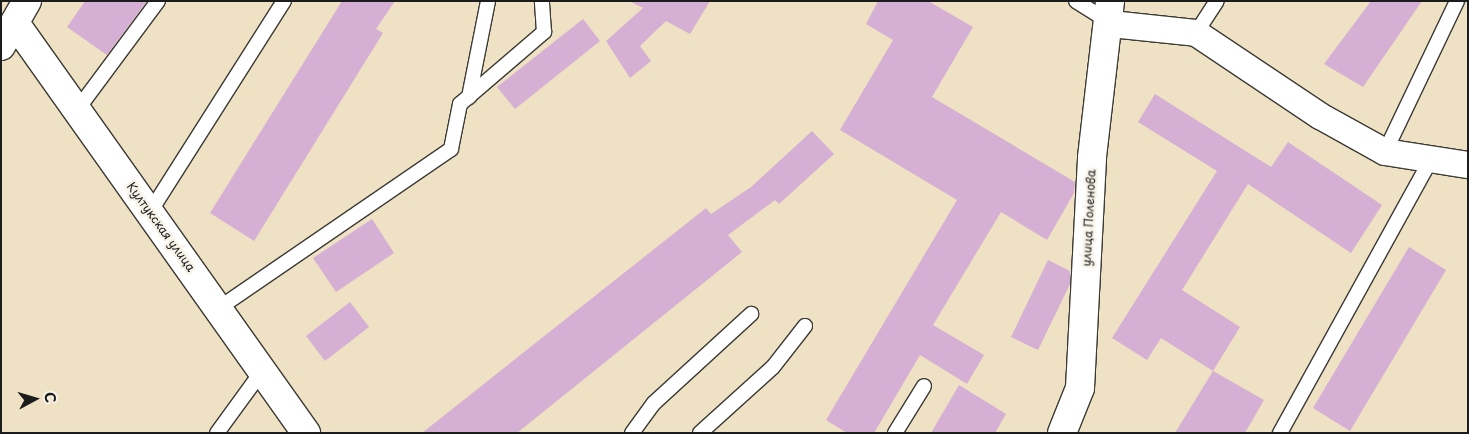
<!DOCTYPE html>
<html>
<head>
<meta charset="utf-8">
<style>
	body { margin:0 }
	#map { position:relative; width:1469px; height:434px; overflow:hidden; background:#efe1c3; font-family:"Playpen Sans",sans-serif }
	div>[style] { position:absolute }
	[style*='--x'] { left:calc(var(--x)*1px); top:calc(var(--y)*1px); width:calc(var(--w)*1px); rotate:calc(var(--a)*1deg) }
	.building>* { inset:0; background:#d5afd4 }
	.roads { filter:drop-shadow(1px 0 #3c3a35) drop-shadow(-1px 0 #3c3a35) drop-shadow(0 1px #3c3a35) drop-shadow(0 -1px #3c3a35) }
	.lane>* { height:14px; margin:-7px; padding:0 7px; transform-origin:7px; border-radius:7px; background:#fff }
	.street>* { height:26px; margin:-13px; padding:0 13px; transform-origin:13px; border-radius:13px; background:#fff }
	.secondary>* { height:28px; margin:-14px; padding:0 14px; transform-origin:14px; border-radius:14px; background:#fff }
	span { translate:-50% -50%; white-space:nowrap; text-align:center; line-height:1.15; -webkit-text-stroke:5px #f7f3e8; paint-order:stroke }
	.street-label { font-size:12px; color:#1c1c1c }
	.frame { position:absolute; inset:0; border:2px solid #1c1c1c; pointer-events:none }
	.north { position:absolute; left:10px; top:374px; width:50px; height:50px; -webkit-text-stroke:4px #f7f3e8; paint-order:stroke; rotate:84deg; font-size:14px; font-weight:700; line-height:20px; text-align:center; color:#1c1c1c }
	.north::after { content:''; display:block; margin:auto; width:18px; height:22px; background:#1c1c1c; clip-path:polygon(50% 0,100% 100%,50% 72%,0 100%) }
</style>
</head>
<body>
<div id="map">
	<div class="building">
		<div style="clip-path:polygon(85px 1px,147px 1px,107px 55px,67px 27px)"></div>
		<div style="clip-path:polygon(342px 1px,395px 1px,376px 29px,383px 33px,254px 241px,210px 213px)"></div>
		<div style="clip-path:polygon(629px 1px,710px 1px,690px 34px,666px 21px,640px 46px,651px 61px,630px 78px,606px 41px,643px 8px)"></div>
		<div style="clip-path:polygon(878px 1px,928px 1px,973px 27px,932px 97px,1075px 182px,1074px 193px,1047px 240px,1001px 212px,933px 325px,984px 355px,967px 384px,920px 355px,874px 433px,847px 433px,826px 420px,957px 200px,840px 130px,893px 40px,866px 24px)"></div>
		<div style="clip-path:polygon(1371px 1px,1422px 1px,1363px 87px,1324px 64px)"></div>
		<div style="clip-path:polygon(583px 19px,600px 41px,515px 109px,497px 87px)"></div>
		<div style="clip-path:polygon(1155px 94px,1271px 167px,1288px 142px,1382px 205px,1351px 253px,1248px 184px,1182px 290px,1240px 327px,1213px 371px,1161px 338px,1147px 360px,1112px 338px,1217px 171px,1138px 122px)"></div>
		<div style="clip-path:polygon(812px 131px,834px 154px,779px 204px,775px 200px,728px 235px,742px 252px,517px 433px,422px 433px,706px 208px,711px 214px,751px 187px)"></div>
		<div style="clip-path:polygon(372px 219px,394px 253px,336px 292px,313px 258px)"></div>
		<div style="clip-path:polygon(1409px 247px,1446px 270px,1350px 431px,1313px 408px)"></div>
		<div style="clip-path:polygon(1048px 260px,1070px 271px,1070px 284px,1038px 350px,1011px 337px)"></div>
		<div style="clip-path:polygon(350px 302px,369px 327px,325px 361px,306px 336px)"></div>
		<div style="clip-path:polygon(1213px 371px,1264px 400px,1245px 433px,1175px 433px)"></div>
		<div style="clip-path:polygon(959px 385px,1006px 414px,995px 433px,931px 433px)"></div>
	</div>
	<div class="roads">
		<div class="lane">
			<div style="--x:1076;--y:1;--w:41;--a:32.2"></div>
			<div style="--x:1196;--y:33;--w:38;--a:-57"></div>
			<div style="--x:469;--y:97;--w:98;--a:-78.8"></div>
			<div style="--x:77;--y:110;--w:136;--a:-53.4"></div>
			<div style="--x:1385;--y:152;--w:167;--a:-64.5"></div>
			<div style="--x:150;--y:212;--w:250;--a:-57.6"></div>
			<div style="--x:219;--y:308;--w:281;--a:-34.4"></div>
			<div style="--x:451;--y:149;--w:46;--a:-78.7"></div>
			<div style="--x:460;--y:104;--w:111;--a:-40.6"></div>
			<div style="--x:544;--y:32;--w:31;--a:-94"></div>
			<div style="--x:217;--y:433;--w:78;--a:-53.9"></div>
			<div style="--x:632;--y:433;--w:37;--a:-54"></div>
			<div style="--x:654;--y:403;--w:132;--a:-42.5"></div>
			<div style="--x:700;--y:433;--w:98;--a:-42.1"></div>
			<div style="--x:773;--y:367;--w:52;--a:-52"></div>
			<div style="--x:895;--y:433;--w:55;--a:-58.3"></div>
			<div style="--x:1280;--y:433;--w:312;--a:-61.1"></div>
		</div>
		<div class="street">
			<div style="--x:1111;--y:24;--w:85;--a:6"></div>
			<div style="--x:1196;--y:33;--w:149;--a:33.8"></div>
			<div style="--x:1320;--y:116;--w:74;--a:29"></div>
			<div style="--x:1385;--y:152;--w:84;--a:8.9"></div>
		</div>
		<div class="secondary">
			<div style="--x:15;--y:23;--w:503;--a:54.63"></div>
			<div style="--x:1;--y:46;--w:52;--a:-60"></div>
			<div style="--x:1062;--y:433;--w:48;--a:-68.2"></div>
			<div style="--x:1080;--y:388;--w:231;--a:-87"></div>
			<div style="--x:1092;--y:157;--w:157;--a:-83.4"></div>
		</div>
	</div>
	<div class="street-label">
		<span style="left:1089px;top:218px;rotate:-87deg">улица Поленова</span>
		<span style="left:161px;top:227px;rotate:54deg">Култукская улица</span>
	</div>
	<div class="frame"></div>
	<div class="north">С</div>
</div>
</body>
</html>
